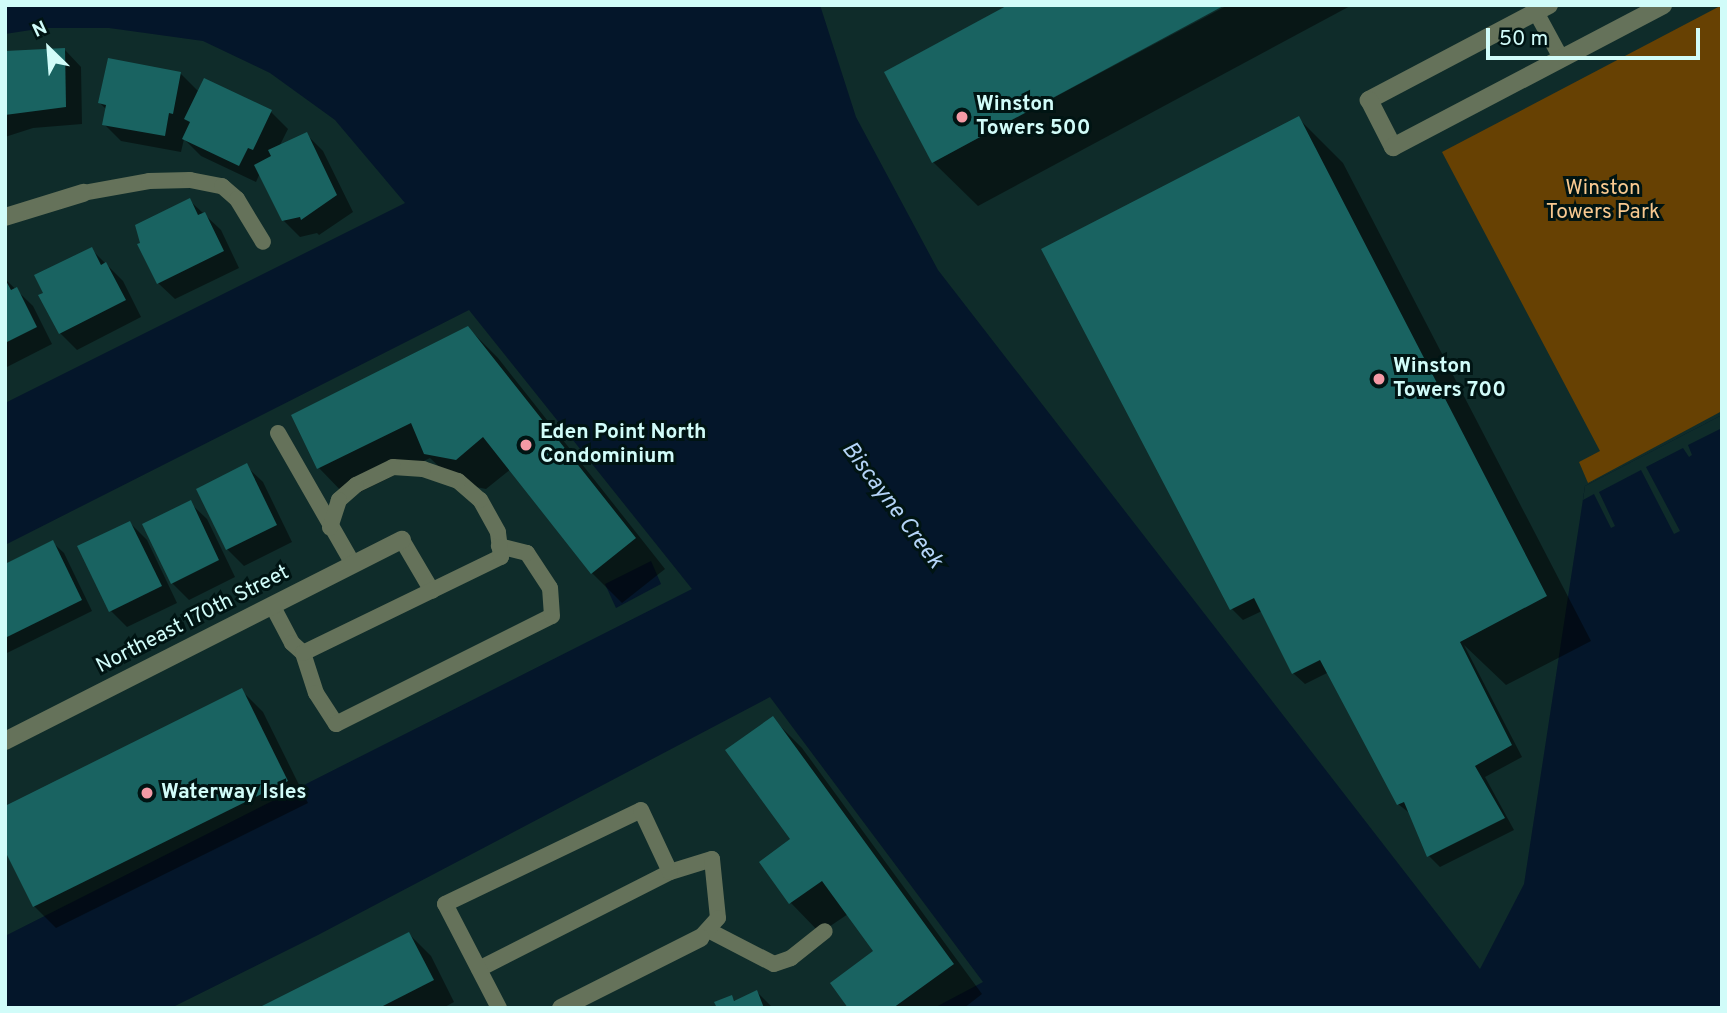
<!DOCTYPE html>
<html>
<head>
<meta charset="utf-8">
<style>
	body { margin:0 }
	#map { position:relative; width:1727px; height:1013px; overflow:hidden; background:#0f2c2a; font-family:Overpass,sans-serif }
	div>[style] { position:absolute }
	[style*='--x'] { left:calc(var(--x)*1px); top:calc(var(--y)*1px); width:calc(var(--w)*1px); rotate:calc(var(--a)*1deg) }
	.green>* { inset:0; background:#674103 }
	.water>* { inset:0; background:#04162a }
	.pier>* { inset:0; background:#0f2c2a }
	.shadow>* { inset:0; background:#0007 }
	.building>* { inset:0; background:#196361 }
	.service>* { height:16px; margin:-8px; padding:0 8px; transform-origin:8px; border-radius:8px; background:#65725a }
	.minor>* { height:18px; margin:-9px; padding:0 9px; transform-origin:9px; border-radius:9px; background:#65725a }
	.tertiary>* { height:18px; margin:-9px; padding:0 9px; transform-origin:9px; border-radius:9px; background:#65725a }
	.dots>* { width:19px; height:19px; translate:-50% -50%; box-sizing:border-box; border:4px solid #001413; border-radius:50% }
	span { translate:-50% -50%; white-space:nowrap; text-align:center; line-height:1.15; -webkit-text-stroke:6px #001413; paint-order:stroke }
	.poi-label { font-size:21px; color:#d1fcf9; font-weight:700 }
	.left { translate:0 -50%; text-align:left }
	.park-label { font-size:21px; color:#f8c990 }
	.street-label { font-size:21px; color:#d1fcf9 }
	.water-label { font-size:23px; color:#b4d4f7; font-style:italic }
	.frame { position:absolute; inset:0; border:7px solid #d1fcf9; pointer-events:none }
	.north { position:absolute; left:14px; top:14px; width:70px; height:70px; -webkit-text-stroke:5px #001413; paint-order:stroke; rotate:335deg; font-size:19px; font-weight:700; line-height:28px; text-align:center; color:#d1fcf9 }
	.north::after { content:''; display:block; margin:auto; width:24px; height:32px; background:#d1fcf9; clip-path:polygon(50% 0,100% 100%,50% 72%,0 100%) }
	.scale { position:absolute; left:1486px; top:28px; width:214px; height:32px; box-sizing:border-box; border:4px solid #d1fcf9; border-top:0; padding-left:9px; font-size:21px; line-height:24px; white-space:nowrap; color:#d1fcf9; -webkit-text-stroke:5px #001413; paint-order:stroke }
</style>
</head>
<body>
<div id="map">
	<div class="green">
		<div style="clip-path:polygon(1722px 5px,1722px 411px,1588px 483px,1579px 462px,1600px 451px,1442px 152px)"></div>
	</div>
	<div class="water">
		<div style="clip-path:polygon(5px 5px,820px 5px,856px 117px,938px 270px,1480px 969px,1524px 884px,1585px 486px,1722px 415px,1722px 1008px,934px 1008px,983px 982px,770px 697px,318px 935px,171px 1008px,5px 1008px,5px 936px,692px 589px,469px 310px,5px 545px,5px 403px,405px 203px,335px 120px,270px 73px,203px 41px,109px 28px,44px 28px,5px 34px)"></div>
		<div style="clip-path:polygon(651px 561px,661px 584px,616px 608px,605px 584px)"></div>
	</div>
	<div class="pier">
		<div style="clip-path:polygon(1722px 415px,1722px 428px,1688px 445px,1692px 455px,1689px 457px,1683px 448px,1646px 467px,1680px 531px,1674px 534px,1641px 470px,1599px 492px,1615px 526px,1611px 528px,1594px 494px,1583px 500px,1585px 486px)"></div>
	</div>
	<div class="shadow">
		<div style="clip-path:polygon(1228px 5px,1352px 5px,978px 206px,933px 162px)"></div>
		<div style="clip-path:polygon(65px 50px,81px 67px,82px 124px,33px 128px,5px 137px,5px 53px)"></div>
		<div style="clip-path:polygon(180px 73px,199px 92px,271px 112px,288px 129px,279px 147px,306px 134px,323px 151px,353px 212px,319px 235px,317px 233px,300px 237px,283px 220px,260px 173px,256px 182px,201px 156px,184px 139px,181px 152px,121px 141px,104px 124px,107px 110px,100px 103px)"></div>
		<div style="clip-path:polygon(1298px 118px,1343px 163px,1591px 641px,1506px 685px,1464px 645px,1522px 757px,1485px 777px,1514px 830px,1440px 867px,1429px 856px,1412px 815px,1398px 804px,1329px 672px,1305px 684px,1293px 673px,1262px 611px,1243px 620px,1231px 608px)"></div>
		<div style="clip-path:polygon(189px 200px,221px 230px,239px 268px,175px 299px,158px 283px)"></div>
		<div style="clip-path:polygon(91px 249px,123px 281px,141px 317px,77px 350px,60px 333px)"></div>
		<div style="clip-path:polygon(5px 279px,33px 306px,52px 344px,5px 368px)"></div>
		<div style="clip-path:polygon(468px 328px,498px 358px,665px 569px,622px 603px,592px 573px,511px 469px,486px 489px,456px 483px,430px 458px,348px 498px,319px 468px)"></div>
		<div style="clip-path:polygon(246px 466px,263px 482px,292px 542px,244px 566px,227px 549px)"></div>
		<div style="clip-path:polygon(190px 503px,207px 519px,235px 577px,189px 600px,172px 583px)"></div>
		<div style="clip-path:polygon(130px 523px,147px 540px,177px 603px,127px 627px,111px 611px)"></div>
		<div style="clip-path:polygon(52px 542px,64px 553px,92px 611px,5px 654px,5px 566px)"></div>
		<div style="clip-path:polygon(241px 690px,263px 712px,308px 803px,56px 928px,34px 906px,5px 848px)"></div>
		<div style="clip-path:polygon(772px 718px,802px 748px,982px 994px,964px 1008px,850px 1008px,875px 952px,848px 914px,820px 933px,791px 903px,761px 863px,792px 840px)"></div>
		<div style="clip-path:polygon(409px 934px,431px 956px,454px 1002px,443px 1008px,262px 1008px)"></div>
		<div style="clip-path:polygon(757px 992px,773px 1008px,719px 1008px,731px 997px,736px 1002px)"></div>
	</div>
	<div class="building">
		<div style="clip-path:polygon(1008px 5px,1225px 5px,932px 163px,884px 72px)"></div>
		<div style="clip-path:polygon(65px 48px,66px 107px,5px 115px,5px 51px)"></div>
		<div style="clip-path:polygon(108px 58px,181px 72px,173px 114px,169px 113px,165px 136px,102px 125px,106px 105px,98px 103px)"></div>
		<div style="clip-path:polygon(204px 78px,272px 110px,253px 150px,248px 148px,239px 166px,182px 139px,190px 122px,184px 119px)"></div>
		<div style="clip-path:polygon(1299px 116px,1547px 596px,1460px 642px,1512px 745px,1475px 766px,1505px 818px,1427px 857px,1404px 802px,1397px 805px,1320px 660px,1292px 674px,1254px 598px,1230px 610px,1041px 249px)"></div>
		<div style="clip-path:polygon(307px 132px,337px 195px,301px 220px,300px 217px,282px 221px,254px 165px,271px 156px,268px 150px)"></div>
		<div style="clip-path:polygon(190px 198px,198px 215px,205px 212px,224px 251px,157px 284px,137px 244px,140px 243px,135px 225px)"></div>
		<div style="clip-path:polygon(92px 247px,101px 265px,106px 262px,126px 300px,59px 334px,38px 295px,43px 293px,34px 275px)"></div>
		<div style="clip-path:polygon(5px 279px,11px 290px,17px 287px,37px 327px,5px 343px)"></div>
		<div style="clip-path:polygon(468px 326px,636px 538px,591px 574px,483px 437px,456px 460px,424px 454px,411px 423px,317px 469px,291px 415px)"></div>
		<div style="clip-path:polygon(247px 463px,277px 525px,226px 550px,196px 489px)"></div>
		<div style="clip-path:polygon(191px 500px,219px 560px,171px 584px,142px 524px)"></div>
		<div style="clip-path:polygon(130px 521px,162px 586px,109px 612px,77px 546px)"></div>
		<div style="clip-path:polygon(53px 540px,82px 600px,5px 638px,5px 564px)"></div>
		<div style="clip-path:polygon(242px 688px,288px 781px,33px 907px,5px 851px,5px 806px)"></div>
		<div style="clip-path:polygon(773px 716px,954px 964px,893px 1008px,848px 1008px,830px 983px,873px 951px,822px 881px,789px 904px,759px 862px,790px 839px,725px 750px)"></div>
		<div style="clip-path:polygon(409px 932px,434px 980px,379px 1008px,258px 1008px)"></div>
		<div style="clip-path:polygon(757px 990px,764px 1008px,717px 1008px,714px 1002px,732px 995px,734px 1001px)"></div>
	</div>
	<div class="service">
		<div style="--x:1536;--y:12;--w:52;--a:61.5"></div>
		<div style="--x:83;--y:193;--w:67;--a:-10.3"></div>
		<div style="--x:149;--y:181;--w:41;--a:-1.4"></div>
		<div style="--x:190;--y:180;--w:33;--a:11"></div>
		<div style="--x:222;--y:186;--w:20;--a:41"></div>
		<div style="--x:237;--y:199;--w:50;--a:58.8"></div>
		<div style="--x:278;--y:433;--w:151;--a:60.2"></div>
		<div style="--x:402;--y:540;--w:59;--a:59.5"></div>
		<div style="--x:272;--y:605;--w:43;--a:62.2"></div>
		<div style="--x:292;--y:643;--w:15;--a:42"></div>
		<div style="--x:303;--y:653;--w:42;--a:72"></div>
		<div style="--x:316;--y:693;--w:37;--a:57"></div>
		<div style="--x:336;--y:724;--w:241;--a:-26.6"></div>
		<div style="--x:552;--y:616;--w:28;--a:-94"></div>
		<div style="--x:550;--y:588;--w:42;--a:-123.3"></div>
		<div style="--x:527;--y:553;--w:29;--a:-166"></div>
		<div style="--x:303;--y:653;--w:220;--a:-25.9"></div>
		<div style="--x:501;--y:557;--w:25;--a:-97"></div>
		<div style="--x:498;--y:532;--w:37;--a:-119"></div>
		<div style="--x:480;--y:500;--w:29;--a:-139"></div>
		<div style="--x:458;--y:481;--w:37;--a:-161"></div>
		<div style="--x:423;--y:469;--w:30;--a:-176"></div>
		<div style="--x:393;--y:467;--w:41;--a:154.1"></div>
		<div style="--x:356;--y:485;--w:23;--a:139"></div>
		<div style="--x:339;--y:500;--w:29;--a:108"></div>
		<div style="--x:708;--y:930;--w:74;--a:27.3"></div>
		<div style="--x:774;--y:964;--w:18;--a:-19"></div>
		<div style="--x:791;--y:958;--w:43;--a:-38.5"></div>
		<div style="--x:479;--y:969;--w:214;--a:-26.9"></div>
		<div style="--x:670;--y:872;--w:44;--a:-17.2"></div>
		<div style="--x:712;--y:859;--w:59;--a:84.2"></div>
		<div style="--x:718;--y:918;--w:27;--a:132"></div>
		<div style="--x:499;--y:1008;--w:117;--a:-117.4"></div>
		<div style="--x:445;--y:904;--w:217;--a:-25.6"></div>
		<div style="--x:641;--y:810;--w:68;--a:64.9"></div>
	</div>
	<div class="minor">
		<div style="--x:5;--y:217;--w:82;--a:-17.1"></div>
		<div style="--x:5;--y:741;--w:445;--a:-26.9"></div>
		<div style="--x:561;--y:1008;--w:156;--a:-26.7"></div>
	</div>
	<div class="tertiary">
		<div style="--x:1549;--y:5;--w:204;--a:152.2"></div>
		<div style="--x:1369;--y:100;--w:53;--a:62.9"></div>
		<div style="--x:1393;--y:147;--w:305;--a:-27.7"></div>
	</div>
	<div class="dots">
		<div style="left:962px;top:117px;background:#f49aa6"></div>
		<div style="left:1379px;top:379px;background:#f49aa6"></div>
		<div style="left:526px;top:445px;background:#f49aa6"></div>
		<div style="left:147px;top:793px;background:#f49aa6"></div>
	</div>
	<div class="poi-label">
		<span class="left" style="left:976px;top:117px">Winston<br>Towers 500</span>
		<span class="left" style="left:1393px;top:379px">Winston<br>Towers 700</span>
		<span class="left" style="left:540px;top:445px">Eden Point North<br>Condominium</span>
		<span class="left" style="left:161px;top:793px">Waterway Isles</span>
	</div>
	<div class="park-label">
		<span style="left:1603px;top:201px">Winston<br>Towers Park</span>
	</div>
	<div class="street-label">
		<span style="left:193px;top:620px;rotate:-27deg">Northeast 170th Street</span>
	</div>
	<div class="water-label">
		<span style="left:891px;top:506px;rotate:53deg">Biscayne Creek</span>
	</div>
	<div class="frame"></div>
	<div class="north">N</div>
	<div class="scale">50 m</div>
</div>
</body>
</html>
